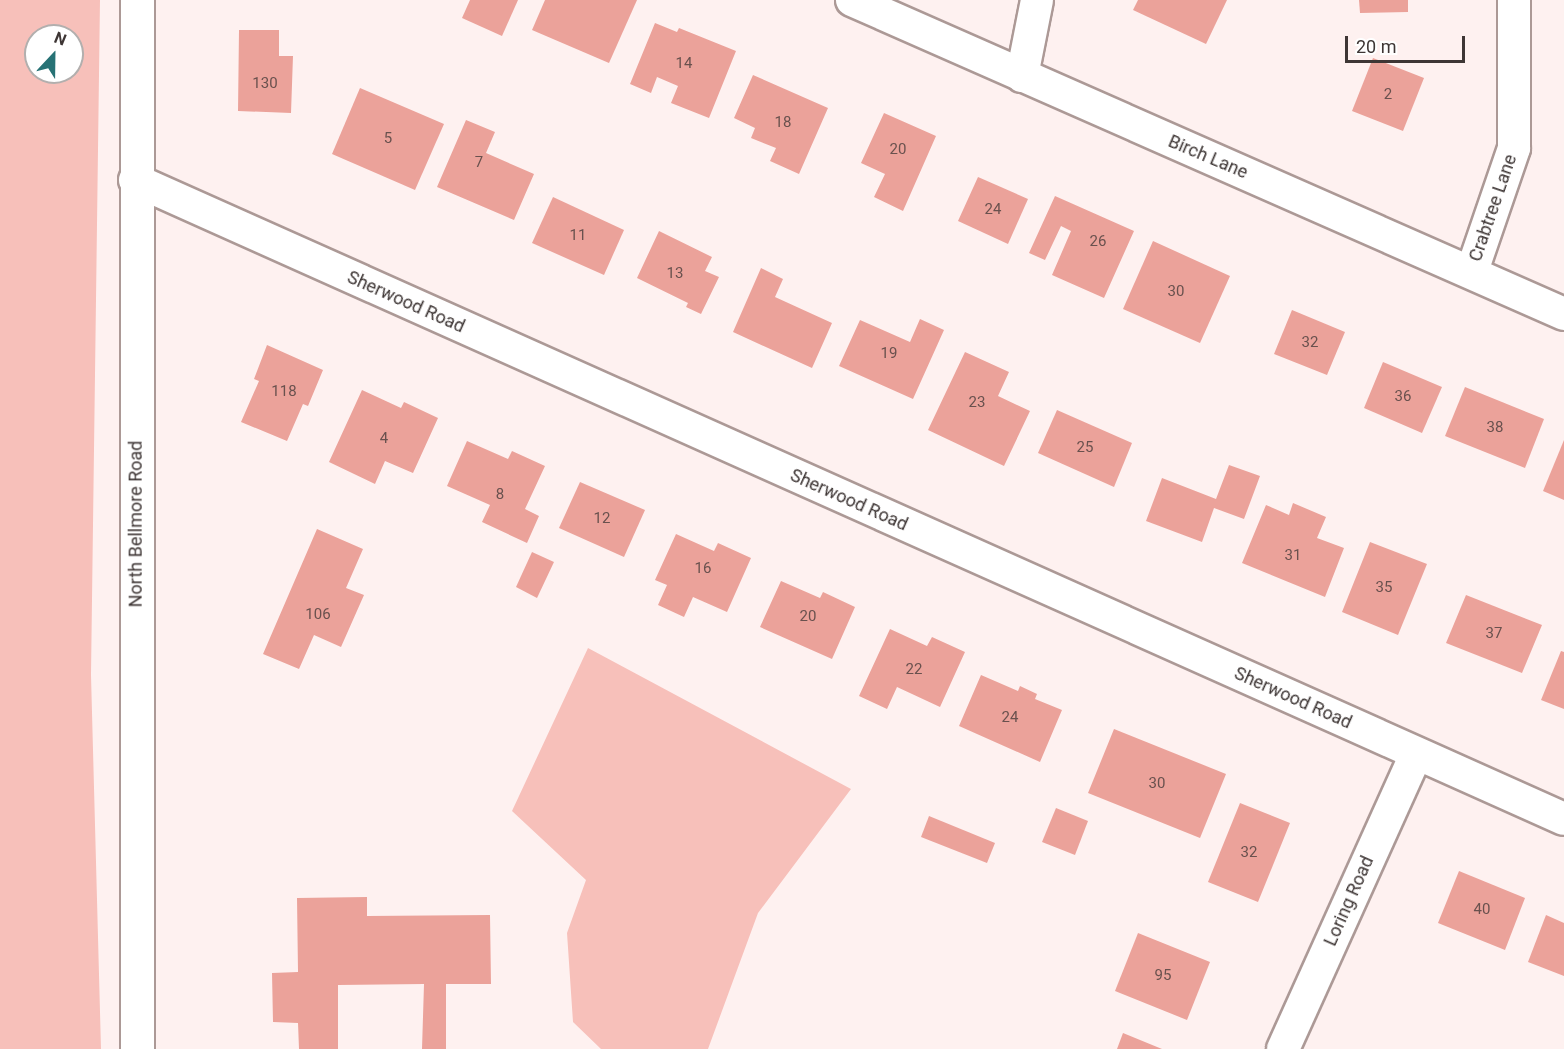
<!DOCTYPE html>
<html>
<head>
<meta charset="utf-8">
<style>
	body { margin:0 }
	#map { position:relative; width:1564px; height:1049px; overflow:hidden; background:#fef1f0; font-family:Roboto,sans-serif }
	div>[style] { position:absolute }
	[style*='--x'] { left:calc(var(--x)*1px); top:calc(var(--y)*1px); width:calc(var(--w)*1px); rotate:calc(var(--a)*1deg) }
	.green>* { inset:0; background:#f7c0ba }
	.building>* { inset:0; background:#eba29a }
	.roads { filter:drop-shadow(2px 0 #ac9996) drop-shadow(-2px 0 #ac9996) drop-shadow(0 2px #ac9996) drop-shadow(0 -2px #ac9996) }
	.minor>* { height:32px; margin:-16px; padding:0 16px; transform-origin:16px; border-radius:16px; background:#fff }
	.tertiary>* { height:33px; margin:-16.5px; padding:0 16.5px; transform-origin:16.5px; border-radius:16.5px; background:#fff }
	span { translate:-50% -50%; white-space:nowrap; text-align:center; line-height:1.15; -webkit-text-stroke:6px #fff; paint-order:stroke }
	.number-label { font-size:15px; color:#69514e }
	.number-label span { -webkit-text-stroke-width:0 }
	.street-label { font-size:18px; color:#3e3635 }
	.north { position:absolute; left:24px; top:24px; width:60px; height:60px; box-sizing:border-box; background:#fff; border:2px solid #b2afae; border-radius:50%; rotate:22deg; font-size:16px; font-weight:700; line-height:24px; text-align:center; color:#3e3635 }
	.north::after { content:''; display:block; margin:auto; width:21px; height:27px; background:#277275; clip-path:polygon(50% 0,100% 100%,50% 72%,0 100%) }
	.scale { position:absolute; left:1345px; top:36px; width:120px; height:27px; box-sizing:border-box; border:3px solid #3e3635; border-top:0; padding-left:8px; font-size:18px; line-height:21px; white-space:nowrap; color:#3e3635; -webkit-text-stroke:4px #fff; paint-order:stroke }
</style>
</head>
<body>
<div id="map">
	<div class="green">
		<div style="clip-path:polygon(evenodd,0 0,100px 0,91px 675px,101px 1049px,0 1049px,0 0,36px 36px,72px 36px,72px 72px,36px 72px,36px 36px)"></div>
		<div style="clip-path:polygon(588px 648px,851px 789px,758px 913px,708px 1049px,601px 1049px,573px 1022px,567px 933px,586px 880px,512px 811px)"></div>
	</div>
	<div class="building">
		<div style="clip-path:polygon(470px 0,518px 0,502px 36px,462px 18px)"></div>
		<div style="clip-path:polygon(545px 0,637px 0,609px 63px,532px 30px)"></div>
		<div style="clip-path:polygon(1138px 0,1227px 0,1206px 44px,1133px 10px)"></div>
		<div style="clip-path:polygon(1359px 0,1408px 0,1408px 12px,1360px 13px)"></div>
		<div style="clip-path:polygon(655px 23px,677px 32px,679px 28px,736px 51px,709px 118px,671px 103px,678px 86px,657px 77px,651px 93px,630px 84px)"></div>
		<div style="clip-path:polygon(239px 30px,279px 30px,279px 56px,293px 56px,291px 113px,238px 111px)"></div>
		<div style="clip-path:polygon(1373px 58px,1424px 78px,1403px 131px,1352px 111px)"></div>
		<div style="clip-path:polygon(753px 75px,828px 108px,799px 174px,770px 161px,776px 148px,751px 138px,755px 128px,734px 118px)"></div>
		<div style="clip-path:polygon(360px 88px,444px 124px,415px 190px,332px 154px)"></div>
		<div style="clip-path:polygon(884px 113px,936px 136px,903px 211px,874px 197px,885px 174px,861px 163px)"></div>
		<div style="clip-path:polygon(466px 120px,495px 132px,486px 153px,534px 174px,514px 220px,437px 187px)"></div>
		<div style="clip-path:polygon(978px 177px,1028px 199px,1008px 244px,958px 221px)"></div>
		<div style="clip-path:polygon(1055px 196px,1134px 231px,1104px 298px,1052px 275px,1071px 231px,1061px 226px,1045px 260px,1029px 253px)"></div>
		<div style="clip-path:polygon(553px 197px,624px 230px,604px 275px,532px 243px)"></div>
		<div style="clip-path:polygon(659px 231px,712px 257px,705px 271px,719px 277px,701px 314px,686px 307px,688px 303px,637px 278px)"></div>
		<div style="clip-path:polygon(1153px 241px,1230px 276px,1200px 343px,1123px 309px)"></div>
		<div style="clip-path:polygon(761px 268px,783px 279px,775px 297px,832px 323px,812px 368px,733px 332px)"></div>
		<div style="clip-path:polygon(1292px 310px,1345px 332px,1327px 375px,1274px 354px)"></div>
		<div style="clip-path:polygon(920px 319px,944px 330px,913px 399px,839px 366px,860px 320px,910px 342px)"></div>
		<div style="clip-path:polygon(267px 345px,323px 370px,308px 406px,303px 404px,287px 441px,241px 422px,259px 381px,254px 379px)"></div>
		<div style="clip-path:polygon(965px 352px,1009px 372px,998px 396px,1030px 411px,1004px 466px,928px 430px)"></div>
		<div style="clip-path:polygon(1383px 362px,1442px 387px,1422px 433px,1364px 408px)"></div>
		<div style="clip-path:polygon(1465px 387px,1544px 419px,1525px 468px,1445px 436px)"></div>
		<div style="clip-path:polygon(362px 390px,401px 408px,404px 402px,438px 418px,413px 473px,385px 461px,375px 484px,329px 462px)"></div>
		<div style="clip-path:polygon(1057px 410px,1132px 443px,1114px 487px,1038px 453px)"></div>
		<div style="clip-path:polygon(1564px 440px,1564px 500px,1543px 491px)"></div>
		<div style="clip-path:polygon(467px 441px,508px 459px,512px 451px,545px 466px,525px 509px,539px 516px,527px 543px,482px 522px,490px 505px,447px 486px)"></div>
		<div style="clip-path:polygon(1229px 465px,1260px 476px,1244px 519px,1214px 508px,1202px 542px,1146px 521px,1162px 478px,1216px 499px)"></div>
		<div style="clip-path:polygon(580px 482px,645px 510px,624px 557px,559px 528px)"></div>
		<div style="clip-path:polygon(1293px 503px,1326px 517px,1317px 538px,1344px 548px,1325px 597px,1242px 563px,1266px 505px,1289px 515px)"></div>
		<div style="clip-path:polygon(317px 529px,363px 549px,346px 588px,364px 595px,341px 647px,314px 635px,299px 669px,263px 654px)"></div>
		<div style="clip-path:polygon(676px 534px,714px 551px,718px 543px,751px 558px,727px 612px,693px 597px,684px 617px,658px 605px,667px 585px,655px 580px)"></div>
		<div style="clip-path:polygon(1370px 542px,1427px 564px,1398px 635px,1342px 612px)"></div>
		<div style="clip-path:polygon(532px 552px,554px 562px,537px 598px,516px 587px)"></div>
		<div style="clip-path:polygon(781px 581px,820px 598px,823px 592px,855px 607px,832px 659px,760px 627px)"></div>
		<div style="clip-path:polygon(1466px 595px,1542px 625px,1522px 673px,1446px 643px)"></div>
		<div style="clip-path:polygon(890px 629px,927px 646px,932px 637px,965px 652px,940px 707px,897px 687px,887px 709px,859px 696px)"></div>
		<div style="clip-path:polygon(1561px 651px,1564px 652px,1564px 709px,1541px 700px)"></div>
		<div style="clip-path:polygon(981px 675px,1018px 691px,1020px 686px,1037px 694px,1035px 699px,1062px 710px,1040px 762px,959px 726px)"></div>
		<div style="clip-path:polygon(1114px 729px,1226px 774px,1200px 838px,1088px 793px)"></div>
		<div style="clip-path:polygon(1240px 803px,1290px 823px,1258px 902px,1208px 882px)"></div>
		<div style="clip-path:polygon(1056px 808px,1088px 821px,1075px 855px,1042px 842px)"></div>
		<div style="clip-path:polygon(929px 816px,995px 843px,987px 863px,921px 837px)"></div>
		<div style="clip-path:polygon(1459px 871px,1525px 898px,1505px 950px,1438px 923px)"></div>
		<div style="clip-path:polygon(367px 897px,367px 916px,490px 915px,491px 984px,446px 984px,446px 1049px,422px 1049px,424px 984px,338px 985px,338px 1049px,299px 1049px,298px 1023px,273px 1022px,272px 973px,298px 972px,297px 898px)"></div>
		<div style="clip-path:polygon(1546px 915px,1564px 923px,1564px 976px,1528px 962px)"></div>
		<div style="clip-path:polygon(1138px 933px,1210px 962px,1187px 1020px,1115px 991px)"></div>
		<div style="clip-path:polygon(1123px 1033px,1162px 1049px,1117px 1049px)"></div>
	</div>
	<div class="roads">
		<div class="minor">
			<div style="--x:852;--y:0;--w:778;--a:23.8"></div>
			<div style="--x:1022;--y:76;--w:77;--a:-78.8"></div>
			<div style="--x:135;--y:180;--w:1565;--a:24.09"></div>
			<div style="--x:1472;--y:271;--w:130;--a:-71.1"></div>
			<div style="--x:1514;--y:148;--w:148;--a:-90"></div>
			<div style="--x:1283;--y:1049;--w:324;--a:-65.7"></div>
		</div>
		<div class="tertiary">
			<div style="--x:137;--y:0;--w:1049;--a:90"></div>
		</div>
	</div>
	<div class="number-label">
		<span style="left:684px;top:64px">14</span>
		<span style="left:265px;top:84px">130</span>
		<span style="left:1388px;top:95px">2</span>
		<span style="left:783px;top:123px">18</span>
		<span style="left:388px;top:139px">5</span>
		<span style="left:898px;top:150px">20</span>
		<span style="left:479px;top:163px">7</span>
		<span style="left:993px;top:210px">24</span>
		<span style="left:578px;top:236px">11</span>
		<span style="left:1098px;top:242px">26</span>
		<span style="left:675px;top:274px">13</span>
		<span style="left:1176px;top:292px">30</span>
		<span style="left:1310px;top:343px">32</span>
		<span style="left:889px;top:354px">19</span>
		<span style="left:284px;top:392px">118</span>
		<span style="left:1403px;top:397px">36</span>
		<span style="left:977px;top:403px">23</span>
		<span style="left:1495px;top:428px">38</span>
		<span style="left:384px;top:439px">4</span>
		<span style="left:1085px;top:448px">25</span>
		<span style="left:500px;top:495px">8</span>
		<span style="left:602px;top:519px">12</span>
		<span style="left:1293px;top:556px">31</span>
		<span style="left:703px;top:569px">16</span>
		<span style="left:1384px;top:588px">35</span>
		<span style="left:318px;top:615px">106</span>
		<span style="left:808px;top:617px">20</span>
		<span style="left:1494px;top:634px">37</span>
		<span style="left:914px;top:670px">22</span>
		<span style="left:1010px;top:718px">24</span>
		<span style="left:1157px;top:784px">30</span>
		<span style="left:1249px;top:853px">32</span>
		<span style="left:1482px;top:910px">40</span>
		<span style="left:1163px;top:976px">95</span>
	</div>
	<div class="street-label">
		<span style="left:1208px;top:157px;rotate:23deg">Birch Lane</span>
		<span style="left:1493px;top:208px;rotate:-71deg">Crabtree Lane</span>
		<span style="left:406px;top:302px;rotate:24deg">Sherwood Road</span>
		<span style="left:849px;top:500px;rotate:24deg">Sherwood Road</span>
		<span style="left:136px;top:524px;rotate:-90deg">North Bellmore Road</span>
		<span style="left:1293px;top:698px;rotate:24deg">Sherwood Road</span>
		<span style="left:1349px;top:901px;rotate:-66deg">Loring Road</span>
	</div>
	<div class="north">N</div>
	<div class="scale">20 m</div>
</div>
</body>
</html>
